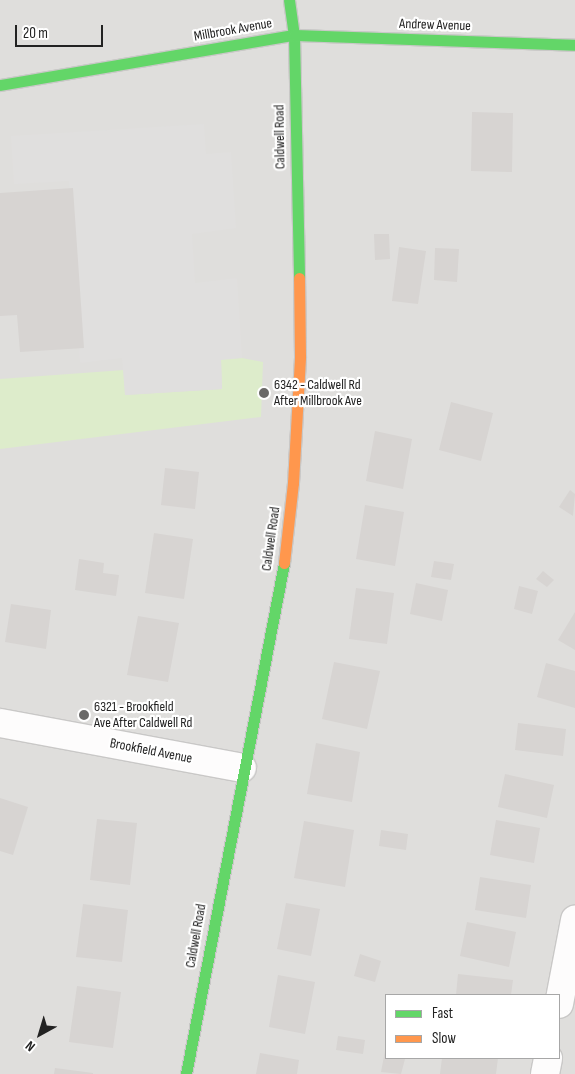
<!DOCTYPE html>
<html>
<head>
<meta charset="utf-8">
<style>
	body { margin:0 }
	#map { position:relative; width:575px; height:1074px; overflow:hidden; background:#f0eeeb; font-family:"Sofia Sans Condensed",sans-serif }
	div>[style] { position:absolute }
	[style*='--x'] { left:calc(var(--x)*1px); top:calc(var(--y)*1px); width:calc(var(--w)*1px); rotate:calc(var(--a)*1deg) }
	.residential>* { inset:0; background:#dfdedc }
	.grass>* { inset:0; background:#ddeccb }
	.parking>* { inset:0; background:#e0dfde }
	.building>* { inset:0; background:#d7d4d2 }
	.roads { filter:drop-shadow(1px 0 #c9c8c7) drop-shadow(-1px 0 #c9c8c7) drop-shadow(0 1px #c9c8c7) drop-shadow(0 -1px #c9c8c7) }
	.street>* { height:28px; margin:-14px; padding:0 14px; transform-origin:14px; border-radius:14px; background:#fdfcfc }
	.fast>* { height:11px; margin:-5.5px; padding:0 5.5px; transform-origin:5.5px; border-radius:5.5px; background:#63d668 }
	.slow>* { height:11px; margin:-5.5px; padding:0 5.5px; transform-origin:5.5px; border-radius:5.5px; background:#ff974d }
	.dots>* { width:14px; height:14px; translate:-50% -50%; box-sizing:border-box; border:2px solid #fff; border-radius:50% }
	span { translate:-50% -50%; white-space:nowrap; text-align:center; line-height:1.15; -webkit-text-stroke:4.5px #fff; paint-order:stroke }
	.street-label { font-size:14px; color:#222 }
	.poi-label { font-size:14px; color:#222 }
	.left { translate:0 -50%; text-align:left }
	.legend { position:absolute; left:385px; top:994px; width:175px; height:65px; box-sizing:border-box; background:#fff; border:1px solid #a7a7a7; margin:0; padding:6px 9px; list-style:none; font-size:15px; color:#222 }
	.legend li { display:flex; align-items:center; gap:10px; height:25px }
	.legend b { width:25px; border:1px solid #a7a7a7 }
	.north { position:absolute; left:15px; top:1009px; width:50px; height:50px; -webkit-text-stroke:4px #fff; paint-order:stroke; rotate:219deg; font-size:14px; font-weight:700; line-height:20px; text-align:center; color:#222 }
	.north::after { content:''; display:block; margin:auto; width:18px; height:22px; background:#222; clip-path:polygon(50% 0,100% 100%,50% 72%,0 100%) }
	.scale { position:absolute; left:15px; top:25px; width:88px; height:22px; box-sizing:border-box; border:2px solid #222; border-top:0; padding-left:6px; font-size:15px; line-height:18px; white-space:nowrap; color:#222; -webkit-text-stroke:4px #fff; paint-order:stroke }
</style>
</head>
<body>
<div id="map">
	<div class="residential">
		<div style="clip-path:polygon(evenodd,0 0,575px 0,575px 1074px,0 1074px,0 0,386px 995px,559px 995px,559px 1058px,386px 1058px,386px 995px)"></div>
	</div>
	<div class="grass">
		<div style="clip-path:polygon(242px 358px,263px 362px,261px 417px,0 449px,0 379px,124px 370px,125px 395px,222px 389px,221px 359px)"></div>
	</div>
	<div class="parking">
		<div style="clip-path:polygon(204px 124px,206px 154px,231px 152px,236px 228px,192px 234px,195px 283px,237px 278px,242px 358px,221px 360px,222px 389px,125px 395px,122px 358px,80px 363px,69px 181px,14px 184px,11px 136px)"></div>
	</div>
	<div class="building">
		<div style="clip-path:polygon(472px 112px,513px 113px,512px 172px,471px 171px)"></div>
		<div style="clip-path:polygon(73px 188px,84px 348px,20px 352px,17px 315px,0 316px,0 193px)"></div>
		<div style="clip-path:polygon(374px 234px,389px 234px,390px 259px,375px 260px)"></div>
		<div style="clip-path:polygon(399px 247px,426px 251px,418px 304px,392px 301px)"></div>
		<div style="clip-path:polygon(435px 248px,459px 249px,457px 282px,434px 280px)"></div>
		<div style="clip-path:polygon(451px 402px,493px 413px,481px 461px,439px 450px)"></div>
		<div style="clip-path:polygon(375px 431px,412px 439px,403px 489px,366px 481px)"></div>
		<div style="clip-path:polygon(165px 468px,199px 472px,195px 509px,161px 505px)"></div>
		<div style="clip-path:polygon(570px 490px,575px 494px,573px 516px,559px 507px)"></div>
		<div style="clip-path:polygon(365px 505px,404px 512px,395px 566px,356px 559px)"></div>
		<div style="clip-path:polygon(154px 533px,193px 539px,184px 599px,145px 593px)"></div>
		<div style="clip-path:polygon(79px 559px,104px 563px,103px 573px,119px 575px,116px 596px,75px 590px)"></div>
		<div style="clip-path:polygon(434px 561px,454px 564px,451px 580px,431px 577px)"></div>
		<div style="clip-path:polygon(543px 571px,554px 580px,547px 587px,536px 579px)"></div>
		<div style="clip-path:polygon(416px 583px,448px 590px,442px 621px,410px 614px)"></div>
		<div style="clip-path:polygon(519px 586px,538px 591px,532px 614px,514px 609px)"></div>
		<div style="clip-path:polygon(356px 588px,394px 593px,387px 644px,349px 639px)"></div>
		<div style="clip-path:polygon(11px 604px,51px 610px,46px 649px,5px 642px)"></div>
		<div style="clip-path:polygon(575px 612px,575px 650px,558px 640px)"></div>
		<div style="clip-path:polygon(138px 616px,179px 623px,168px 682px,127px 675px)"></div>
		<div style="clip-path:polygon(334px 662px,380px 671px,367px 729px,322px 719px)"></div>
		<div style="clip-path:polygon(546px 663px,575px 671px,575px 708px,537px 697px)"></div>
		<div style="clip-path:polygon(518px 723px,566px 729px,563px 756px,515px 750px)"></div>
		<div style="clip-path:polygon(316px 743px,360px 752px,352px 802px,307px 794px)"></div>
		<div style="clip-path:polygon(505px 774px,554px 785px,547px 818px,498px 807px)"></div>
		<div style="clip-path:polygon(0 798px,28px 807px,13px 855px,0 851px)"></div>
		<div style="clip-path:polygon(97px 819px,137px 823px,130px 885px,90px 880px)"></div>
		<div style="clip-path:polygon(496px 820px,540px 828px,534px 863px,490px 855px)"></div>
		<div style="clip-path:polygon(304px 821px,354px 830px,345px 887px,294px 878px)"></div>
		<div style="clip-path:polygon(381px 830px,408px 834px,406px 850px,379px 846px)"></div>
		<div style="clip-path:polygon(480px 877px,531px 885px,526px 918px,475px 910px)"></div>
		<div style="clip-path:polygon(286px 903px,320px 909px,311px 956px,277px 949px)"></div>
		<div style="clip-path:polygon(83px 904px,128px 910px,122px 962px,76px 957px)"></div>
		<div style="clip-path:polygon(467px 922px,516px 932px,509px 967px,460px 956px)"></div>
		<div style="clip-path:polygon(360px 954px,381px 961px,375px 982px,354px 976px)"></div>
		<div style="clip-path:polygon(458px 974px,513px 980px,511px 995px,456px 995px)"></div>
		<div style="clip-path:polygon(278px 975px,315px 982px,305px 1034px,269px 1027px)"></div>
		<div style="clip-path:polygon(77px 986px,121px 992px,113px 1048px,69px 1042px)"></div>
		<div style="clip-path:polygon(338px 1036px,365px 1040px,363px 1054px,336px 1050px)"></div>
		<div style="clip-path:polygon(385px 1051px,386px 1058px,405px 1059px,401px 1074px,381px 1072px)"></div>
		<div style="clip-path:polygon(260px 1053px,299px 1060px,297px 1074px,256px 1074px)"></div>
		<div style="clip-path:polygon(442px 1058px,498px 1058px,496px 1074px,440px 1074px)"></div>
		<div style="clip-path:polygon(55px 1068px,93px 1073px,93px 1074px,54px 1074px)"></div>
	</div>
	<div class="roads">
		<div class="street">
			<div style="--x:0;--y:723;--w:246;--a:10.5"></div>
			<div style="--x:559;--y:1004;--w:86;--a:-79.2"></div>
			<div style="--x:545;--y:1074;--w:16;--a:-79"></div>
		</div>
		<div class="fast">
			<div style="--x:289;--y:0;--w:35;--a:82"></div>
			<div style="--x:294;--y:35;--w:243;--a:88.8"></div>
			<div style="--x:0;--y:85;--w:298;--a:-9.7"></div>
			<div style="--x:294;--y:35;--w:281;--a:2"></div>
			<div style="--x:186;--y:1074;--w:520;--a:-79.14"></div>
		</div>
		<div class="slow">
			<div style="--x:284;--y:563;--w:81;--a:-83.6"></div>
			<div style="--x:293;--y:483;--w:127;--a:-86.8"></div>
			<div style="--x:300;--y:356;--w:78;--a:-90.7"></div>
		</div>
	</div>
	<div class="dots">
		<div style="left:264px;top:393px;background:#6a6968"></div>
		<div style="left:84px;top:715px;background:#6a6968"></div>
	</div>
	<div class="street-label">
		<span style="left:435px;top:25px;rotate:2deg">Andrew Avenue</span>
		<span style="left:233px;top:30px;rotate:-10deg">Millbrook Avenue</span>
		<span style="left:280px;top:137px;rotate:-91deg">Caldwell Road</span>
		<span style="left:271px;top:539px;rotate:-82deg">Caldwell Road</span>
		<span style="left:151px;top:751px;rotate:11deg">Brookfield Avenue</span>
		<span style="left:196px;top:936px;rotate:-80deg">Caldwell Road</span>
	</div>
	<div class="poi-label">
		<span class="left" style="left:274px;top:393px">6342 - Caldwell Rd<br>After Millbrook Ave</span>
		<span class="left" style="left:94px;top:715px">6321 - Brookfield<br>Ave After Caldwell Rd</span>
	</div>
	<ul class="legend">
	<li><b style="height:6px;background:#63d668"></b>Fast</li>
	<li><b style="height:6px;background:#ff974d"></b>Slow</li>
	</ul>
	<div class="north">N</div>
	<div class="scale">20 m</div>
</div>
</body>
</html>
